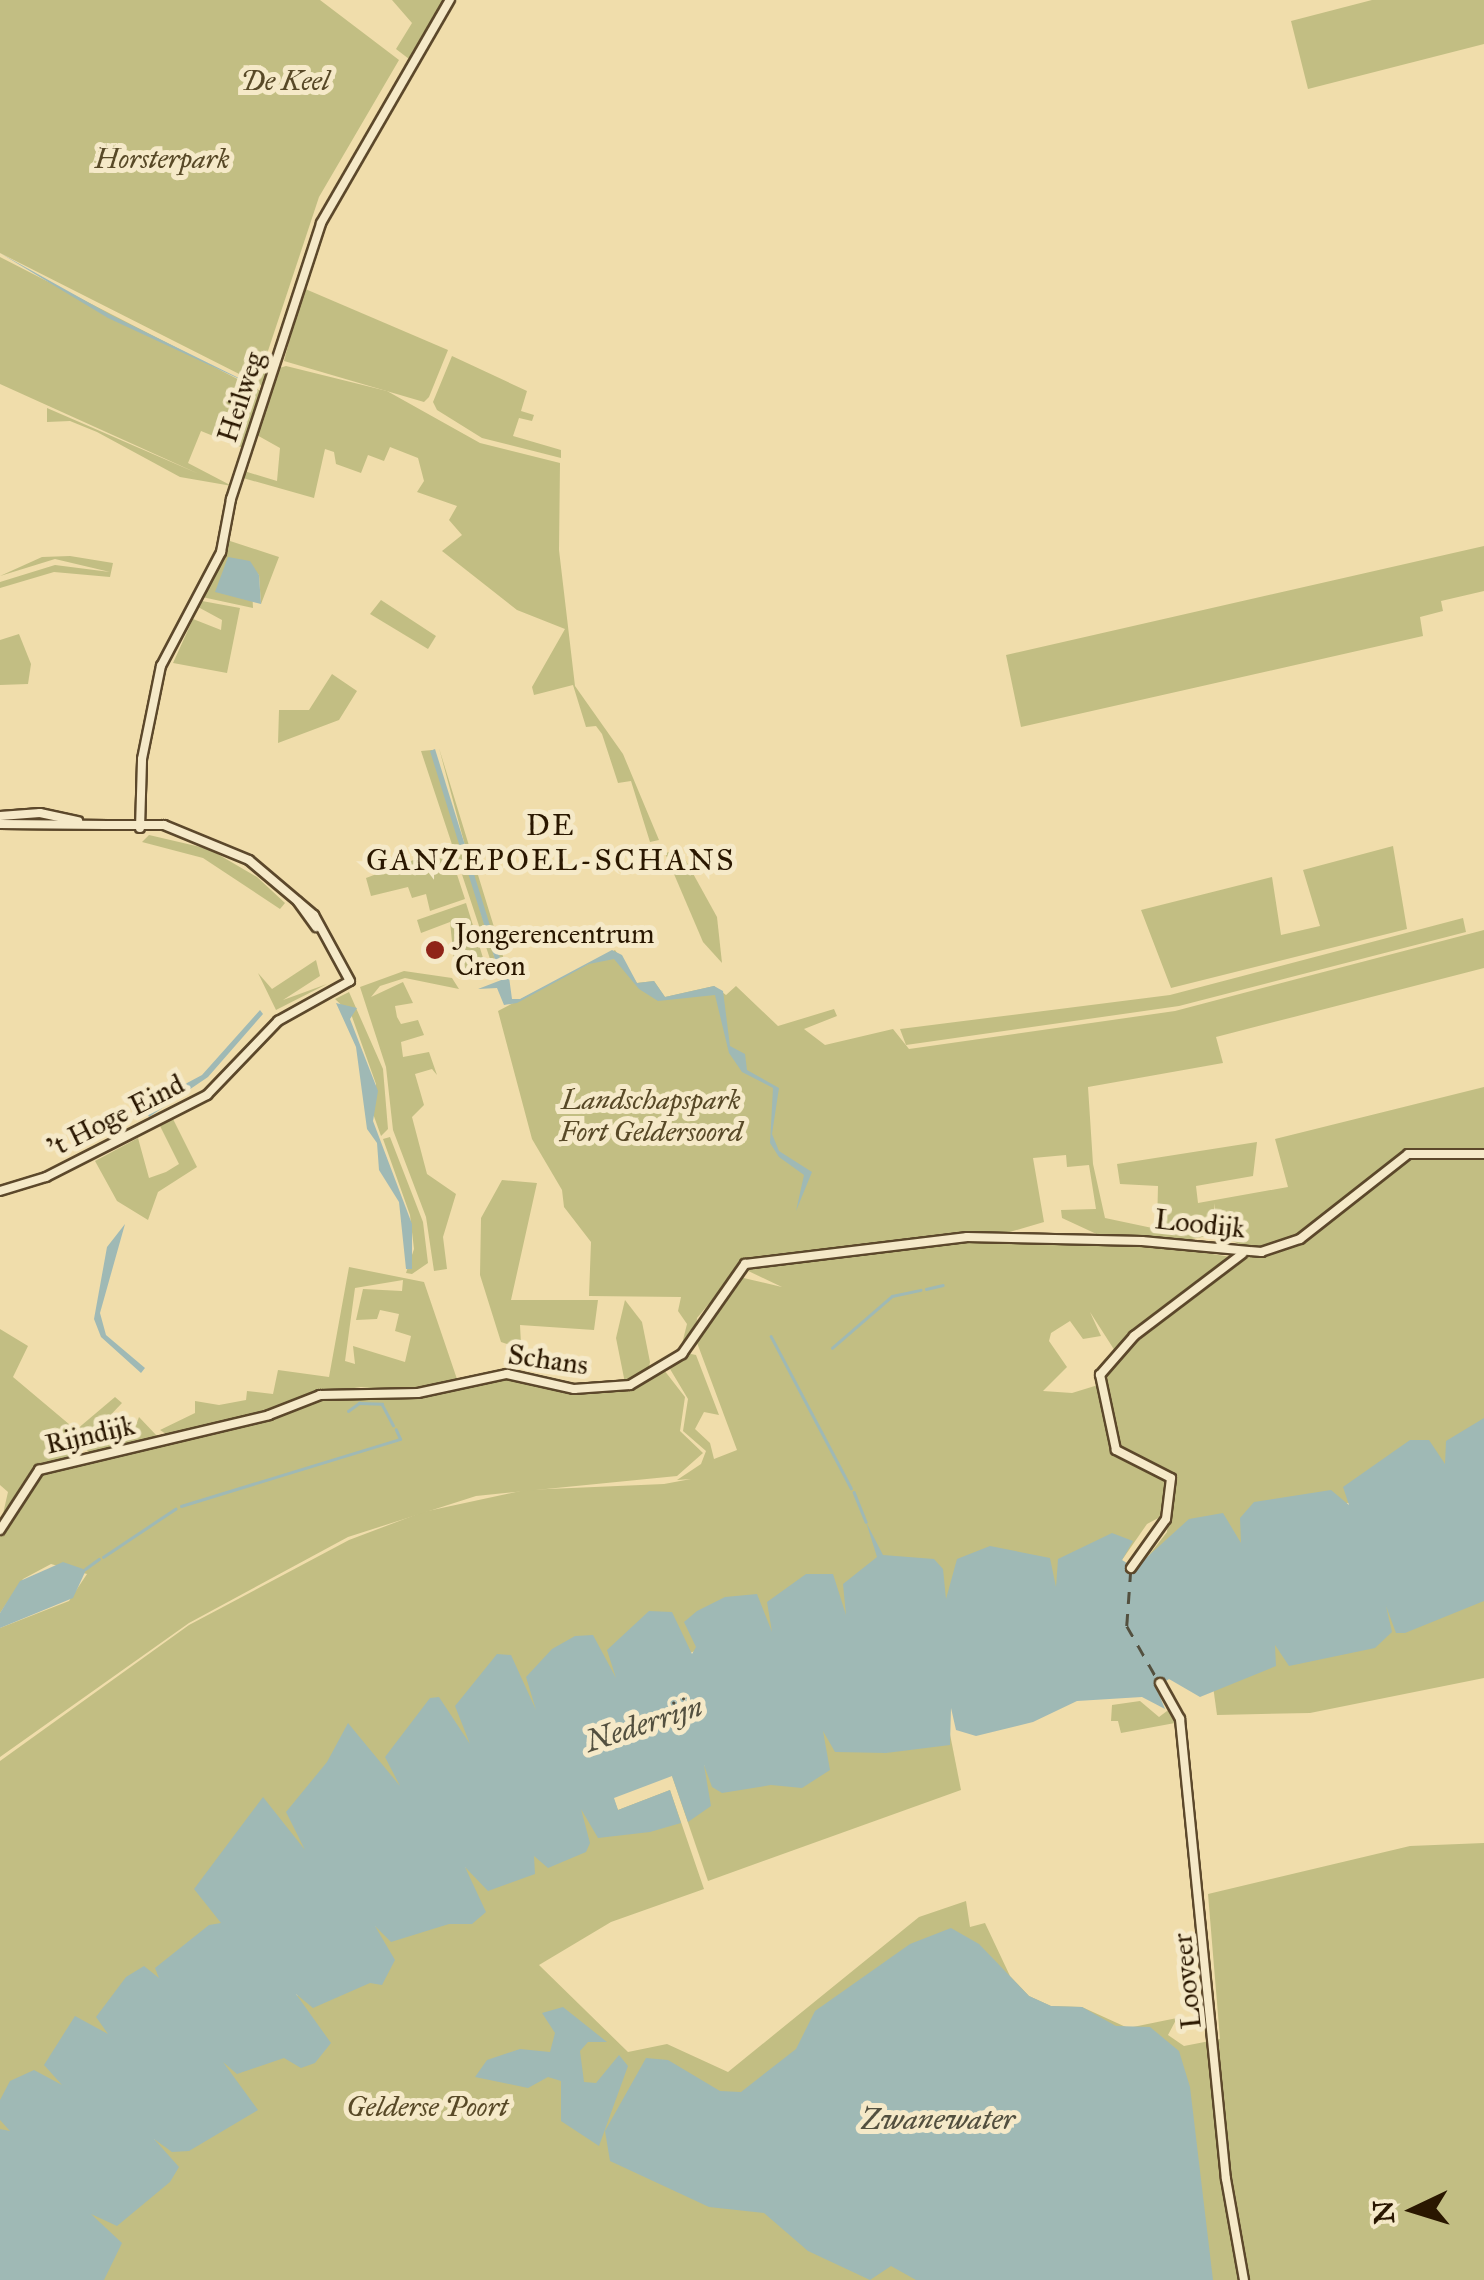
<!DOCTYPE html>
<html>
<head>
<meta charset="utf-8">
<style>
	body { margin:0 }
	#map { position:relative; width:1484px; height:2280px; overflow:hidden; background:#f0ddab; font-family:"IM FELL Great Primer",serif }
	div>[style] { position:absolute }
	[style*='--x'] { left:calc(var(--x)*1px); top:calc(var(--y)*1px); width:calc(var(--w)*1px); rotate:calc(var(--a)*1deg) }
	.green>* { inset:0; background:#c2be83 }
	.water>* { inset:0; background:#9fb9b5 }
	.stream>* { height:2.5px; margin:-1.25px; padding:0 1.25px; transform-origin:1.25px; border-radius:1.25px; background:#9fb9b5 }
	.ferry>* { height:2.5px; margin-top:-1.25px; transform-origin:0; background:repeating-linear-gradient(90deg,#53503f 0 12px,transparent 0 22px) }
	.roads { filter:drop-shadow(2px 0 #5c482b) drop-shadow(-2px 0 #5c482b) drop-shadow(0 2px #5c482b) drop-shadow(0 -2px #5c482b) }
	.tertiary>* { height:8px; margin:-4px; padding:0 4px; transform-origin:4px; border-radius:4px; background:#f5e9c8 }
	.dots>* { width:28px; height:28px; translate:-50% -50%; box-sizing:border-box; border:5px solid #f5e9c8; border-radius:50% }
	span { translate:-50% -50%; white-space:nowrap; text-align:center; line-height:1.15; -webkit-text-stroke:10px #f5e9c8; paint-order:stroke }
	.park-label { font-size:28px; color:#584927; font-style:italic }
	.street-label { font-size:28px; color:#2a1700 }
	.poi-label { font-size:28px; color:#2a1700 }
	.left { translate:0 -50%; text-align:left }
	.neighbourhood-label { font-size:30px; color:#2a1700; letter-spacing:2.5px }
	.water-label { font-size:30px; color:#53503f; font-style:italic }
	.north { position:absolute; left:1364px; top:2160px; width:100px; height:100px; -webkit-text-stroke:8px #f5e9c8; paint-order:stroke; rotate:266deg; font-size:28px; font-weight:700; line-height:40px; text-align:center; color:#2a1700 }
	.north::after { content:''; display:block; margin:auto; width:35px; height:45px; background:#2a1700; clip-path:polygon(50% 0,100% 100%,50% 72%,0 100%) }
</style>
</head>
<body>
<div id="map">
	<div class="green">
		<div style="clip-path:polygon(0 0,320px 0,399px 60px,319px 197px,265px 360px,265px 387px,0 253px)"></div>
		<div style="clip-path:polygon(392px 0,445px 0,409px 59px,396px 49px,412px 23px)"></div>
		<div style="clip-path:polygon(1372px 0,1484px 0,1484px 44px,1308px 89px,1291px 21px)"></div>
		<div style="clip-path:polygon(0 257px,261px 391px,243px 448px,201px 431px,188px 463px,232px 486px,180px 477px,97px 432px,70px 421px,47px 422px,47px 408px,199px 474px,0 384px)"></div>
		<div style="clip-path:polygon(303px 288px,448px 350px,429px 397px,424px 402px,284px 361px)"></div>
		<div style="clip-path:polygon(452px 356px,527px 391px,521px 411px,534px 415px,532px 421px,519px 418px,513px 436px,561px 450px,561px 458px,482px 438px,437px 410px,433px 402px)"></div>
		<div style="clip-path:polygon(286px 366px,387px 391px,480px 443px,560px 463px,559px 550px,575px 686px,623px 754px,659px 840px,650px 842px,631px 781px,618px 783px,602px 734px,596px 726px,586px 727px,573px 685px,534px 695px,532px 687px,565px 629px,517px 610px,442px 551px,462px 535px,449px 520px,457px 506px,417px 492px,424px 481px,418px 458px,390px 447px,384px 461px,368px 455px,361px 473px,336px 464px,334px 452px,325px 449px,314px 498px,243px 478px,244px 471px,277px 481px,280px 448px,255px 434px,276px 369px)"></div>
		<div style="clip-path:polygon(227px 540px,279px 557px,261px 604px,259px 575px,251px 567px,253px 608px,202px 597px)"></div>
		<div style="clip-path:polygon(1484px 546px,1484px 591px,1441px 601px,1443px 611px,1420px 617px,1423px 636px,1021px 727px,1006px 655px)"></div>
		<div style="clip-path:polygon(70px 556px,113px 563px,110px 577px,54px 572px,0 588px,0 582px,55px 565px,110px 572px,55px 559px,0 576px,42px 557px)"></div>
		<div style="clip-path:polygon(381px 600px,436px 636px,428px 649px,370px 614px)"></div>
		<div style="clip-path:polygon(202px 601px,240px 608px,227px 673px,173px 663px,193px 619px,221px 630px,222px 620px,198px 607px)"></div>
		<div style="clip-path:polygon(19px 634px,31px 664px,28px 684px,0 685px,0 640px)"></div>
		<div style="clip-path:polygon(332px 674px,357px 691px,339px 720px,278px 743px,279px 710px,309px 710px)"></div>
		<div style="clip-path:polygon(439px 748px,506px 966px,494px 971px,421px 751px,432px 750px,497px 966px)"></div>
		<div style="clip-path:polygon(149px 835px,209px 849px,257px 877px,285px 903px,280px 909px,203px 858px,142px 842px)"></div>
		<div style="clip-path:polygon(1393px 846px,1407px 929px,1171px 988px,1141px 910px,1272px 877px,1281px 935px,1320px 926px,1303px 870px)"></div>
		<div style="clip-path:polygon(448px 847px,465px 899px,430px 911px,426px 894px,412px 898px,408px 887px,371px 896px,366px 878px)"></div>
		<div style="clip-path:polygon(680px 850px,717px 917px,722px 963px,703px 942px,665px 853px)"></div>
		<div style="clip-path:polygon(466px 903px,480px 948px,487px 971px,455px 971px,450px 922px,421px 933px,417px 920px)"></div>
		<div style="clip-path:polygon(1463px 918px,1466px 932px,1179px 1006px,906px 1045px,900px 1029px,1170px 995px)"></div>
		<div style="clip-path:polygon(1484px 930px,1484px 968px,1216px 1037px,1223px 1063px,1088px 1087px,1093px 1164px,1105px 1218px,1157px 1229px,1210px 1221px,1213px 1235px,1175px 1242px,1103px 1237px,1062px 1218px,1061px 1210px,1096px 1209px,1089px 1165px,1067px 1167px,1066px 1155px,1033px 1158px,1044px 1222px,1003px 1234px,743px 1263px,697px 1318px,696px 1333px,680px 1352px,687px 1324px,678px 1311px,681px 1297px,589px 1296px,591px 1242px,564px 1207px,562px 1190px,532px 1139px,498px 1011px,615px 950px,637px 983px,654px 981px,665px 997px,714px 986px,726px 995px,736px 986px,778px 1026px,834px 1009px,837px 1016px,804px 1029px,825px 1045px,893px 1029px,909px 1049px,1175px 1011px)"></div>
		<div style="clip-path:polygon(316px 960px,320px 976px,283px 1000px,327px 984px,276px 1010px,258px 973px,272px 989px)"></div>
		<div style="clip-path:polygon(404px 971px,452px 978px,459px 989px,405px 978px,380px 986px,371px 997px,403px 982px,413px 1003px,395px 1006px,397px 1017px,401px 1024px,418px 1020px,424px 1035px,401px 1042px,403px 1057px,429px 1052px,437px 1075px,432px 1069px,415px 1074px,424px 1105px,412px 1117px,427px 1174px,456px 1194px,443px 1237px,447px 1269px,434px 1271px,426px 1217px,393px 1130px,386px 1067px,360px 987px)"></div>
		<div style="clip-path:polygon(349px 992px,383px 1069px,388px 1129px,381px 1136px,371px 1108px,376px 1084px,351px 1014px,335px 999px)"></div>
		<div style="clip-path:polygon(1484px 1087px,1484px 1153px,1402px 1154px,1287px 1243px,1254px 1250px,1218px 1235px,1214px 1203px,1214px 1218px,1157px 1226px,1158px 1186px,1120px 1184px,1117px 1164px,1257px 1142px,1253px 1176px,1196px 1186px,1198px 1203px,1288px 1187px,1275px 1139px)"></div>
		<div style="clip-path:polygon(173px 1119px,197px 1167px,158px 1192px,148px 1220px,117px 1201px,95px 1161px,138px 1138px,149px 1178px,166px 1172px,179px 1164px,160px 1126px)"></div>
		<div style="clip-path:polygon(390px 1137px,423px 1222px,428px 1263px,412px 1274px,406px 1273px,414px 1249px,410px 1215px,383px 1139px)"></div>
		<div style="clip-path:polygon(1484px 1156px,1484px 1443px,1445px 1465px,1245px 1543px,1139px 1568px,1167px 1532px,1173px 1479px,1163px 1467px,1120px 1451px,1101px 1384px,1134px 1338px,1239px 1260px,1289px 1246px,1405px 1158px)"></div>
		<div style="clip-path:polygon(502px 1180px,537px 1183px,511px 1300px,598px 1300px,594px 1330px,520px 1325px,522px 1363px,512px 1358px,513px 1346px,501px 1342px,480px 1275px,481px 1218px)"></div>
		<div style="clip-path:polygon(984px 1240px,1150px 1244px,1231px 1257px,1115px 1351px,1090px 1312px,1101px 1336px,1083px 1339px,1070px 1321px,1051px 1333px,1049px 1341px,1067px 1367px,1043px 1391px,1072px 1393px,1098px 1385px,1114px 1452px,1169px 1481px,1164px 1515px,1147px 1524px,1122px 1560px,1056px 1587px,847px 1615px,692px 1652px,467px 1747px,306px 1849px,160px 1978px,63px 2086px,0 2142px,0 1761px,189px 1625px,349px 1540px,423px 1512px,525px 1490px,664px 1484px,691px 1479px,677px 1480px,701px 1464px,706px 1451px,683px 1431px,688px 1399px,670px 1369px,686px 1353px,696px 1355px,719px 1415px,704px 1412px,695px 1429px,710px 1443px,714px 1459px,737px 1450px,696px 1340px,735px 1276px,782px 1287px,742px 1268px)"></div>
		<div style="clip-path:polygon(evenodd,349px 1267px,424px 1282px,458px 1382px,413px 1393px,361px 1387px,320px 1393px,172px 1438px,160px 1430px,195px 1413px,195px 1401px,219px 1405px,246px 1400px,247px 1391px,273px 1394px,278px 1370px,329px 1377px,349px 1267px,403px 1280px,402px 1291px,363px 1289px,356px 1320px,377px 1319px,380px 1310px,399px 1314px,395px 1331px,411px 1336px,405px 1362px,353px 1346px,355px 1364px,345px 1361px,355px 1288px,403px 1280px)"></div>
		<div style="clip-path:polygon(625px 1300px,642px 1322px,650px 1362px,647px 1376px,625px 1383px,616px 1338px)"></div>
		<div style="clip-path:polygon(0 1329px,28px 1346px,13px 1377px,76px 1430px,115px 1397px,122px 1403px,102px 1424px,112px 1438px,133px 1433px,139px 1417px,157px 1436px,89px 1452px,74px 1438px,63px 1434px,81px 1453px,31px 1473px,0 1527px,8px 1492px,0 1485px)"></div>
		<div style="clip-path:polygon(664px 1370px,685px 1397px,680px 1431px,703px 1453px,677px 1476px,476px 1496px,348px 1537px,189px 1623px,0 1757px,0 1628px,69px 1601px,87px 1574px,51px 1564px,23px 1579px,0 1613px,0 1532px,35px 1474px,316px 1397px,404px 1395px,502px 1376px,595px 1392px,633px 1386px)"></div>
		<div style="clip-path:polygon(1484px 1561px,1484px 1678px,1310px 1713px,1217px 1715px,1213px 1686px,1238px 1656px)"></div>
		<div style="clip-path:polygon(1140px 1701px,1159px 1717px,1171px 1708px,1175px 1723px,1121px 1733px,1118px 1721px,1111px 1721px,1112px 1705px)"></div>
		<div style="clip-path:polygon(945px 1709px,961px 1790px,708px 1881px,672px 1776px,827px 1729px)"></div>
		<div style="clip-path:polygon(670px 1790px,704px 1889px,611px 1922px,539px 1965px,628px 2052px,667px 2044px,728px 2072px,919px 1917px,966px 1901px,970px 1927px,985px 1923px,1010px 1976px,1029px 1996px,1051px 2006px,1082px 2007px,1128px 2028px,1177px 2018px,1168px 2035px,1184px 2046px,1220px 2039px,1208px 1894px,1410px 1846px,1484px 1843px,1484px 2280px,46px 2280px,90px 2214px,223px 2061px,376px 1926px,466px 1867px,581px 1809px,613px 1797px,618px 1810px)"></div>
	</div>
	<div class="water">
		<div style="clip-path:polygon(0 253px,111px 315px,263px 390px,108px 318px)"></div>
		<div style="clip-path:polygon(228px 557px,250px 561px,259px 575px,261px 604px,215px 592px)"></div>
		<div style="clip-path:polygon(435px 749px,502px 964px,497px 966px,430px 751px)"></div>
		<div style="clip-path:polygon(612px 950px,622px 955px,637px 983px,654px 981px,665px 997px,714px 986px,723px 991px,730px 1046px,745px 1054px,747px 1070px,779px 1088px,772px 1134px,779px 1151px,812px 1172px,796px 1211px,804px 1175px,779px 1157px,770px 1143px,773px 1088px,742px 1072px,729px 1053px,715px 995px,658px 1001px,639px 989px,614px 959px,589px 964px,517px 1003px,504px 1005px,497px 988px,478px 989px,509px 977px,512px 999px,520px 999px)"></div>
		<div style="clip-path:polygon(336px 1003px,357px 1008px,350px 1019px,378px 1091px,373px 1121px,412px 1224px,412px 1269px,406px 1269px,399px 1202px,379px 1170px,377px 1143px,367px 1129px,356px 1047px)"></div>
		<div style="clip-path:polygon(260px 1010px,263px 1014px,208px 1077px,149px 1117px,144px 1106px,202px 1075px)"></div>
		<div style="clip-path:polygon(125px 1224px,100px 1313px,106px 1335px,145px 1368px,141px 1373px,101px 1337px,94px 1319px,107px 1247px)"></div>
		<div style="clip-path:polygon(1484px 1418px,1484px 1601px,1405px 1633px,1396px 1633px,1386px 1606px,1392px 1632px,1375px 1648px,1289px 1666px,1275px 1645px,1276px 1666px,1200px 1697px,1169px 1679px,1156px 1687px,1165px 1709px,1142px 1697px,1077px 1701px,1033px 1722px,976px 1736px,956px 1730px,951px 1708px,950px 1745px,886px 1753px,835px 1752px,823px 1731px,830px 1770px,802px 1788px,771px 1785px,722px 1793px,712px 1787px,704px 1765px,711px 1806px,688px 1822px,672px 1776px,614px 1798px,618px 1810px,670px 1790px,681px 1823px,650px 1832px,598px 1838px,581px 1809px,590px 1843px,586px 1852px,548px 1868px,534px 1856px,535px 1874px,488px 1891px,465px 1867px,486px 1912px,472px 1924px,449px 1924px,391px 1942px,375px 1926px,395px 1960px,382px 1985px,370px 1983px,313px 2008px,296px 1994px,331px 2043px,315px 2063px,301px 2068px,284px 2058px,237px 2074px,223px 2062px,258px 2110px,189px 2151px,172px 2152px,154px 2139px,179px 2167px,170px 2182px,117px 2226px,91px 2214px,122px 2243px,104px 2280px,0 2280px,0 2129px,10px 2131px,0 2120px,0 2100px,10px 2081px,34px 2070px,62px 2085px,44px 2065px,75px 2016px,108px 2034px,96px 2017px,126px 1977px,144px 1966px,159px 1978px,155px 1968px,209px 1925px,221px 1923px,194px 1889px,263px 1797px,305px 1850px,286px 1812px,327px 1762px,348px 1723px,400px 1786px,385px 1757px,430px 1698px,439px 1697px,470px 1744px,455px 1706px,497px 1654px,511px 1655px,536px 1710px,526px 1677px,552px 1649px,575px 1636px,593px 1635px,616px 1678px,607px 1650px,649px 1611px,672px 1612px,692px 1654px,696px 1647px,684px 1622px,697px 1611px,725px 1597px,757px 1594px,772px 1632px,767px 1602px,806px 1574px,833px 1574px,846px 1615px,843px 1584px,877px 1557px,866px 1522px,883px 1555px,934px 1559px,943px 1569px,946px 1599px,957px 1559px,990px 1546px,1050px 1558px,1056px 1587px,1058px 1559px,1112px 1533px,1133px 1541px,1122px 1560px,1135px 1568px,1189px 1519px,1223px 1513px,1241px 1543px,1240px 1518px,1254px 1502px,1331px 1490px,1349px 1505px,1343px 1487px,1410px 1440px,1429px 1440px,1445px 1464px,1446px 1441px)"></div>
		<div style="clip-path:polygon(63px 1562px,86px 1570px,73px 1598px,0 1628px,0 1613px,20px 1581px)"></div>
		<div style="clip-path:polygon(951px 1928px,979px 1944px,1029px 1996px,1051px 2006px,1082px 2007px,1116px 2026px,1150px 2027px,1179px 2051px,1190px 2087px,1213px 2280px,916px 2280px,891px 2266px,870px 2280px,808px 2251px,764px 2213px,709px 2207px,610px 2161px,605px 2131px,646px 2058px,668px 2060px,720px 2091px,741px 2092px,796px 2049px,815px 2011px,910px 1944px)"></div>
		<div style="clip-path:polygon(563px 2007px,607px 2042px,588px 2042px,580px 2051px,584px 2082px,596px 2083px,619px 2055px,628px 2066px,599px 2146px,561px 2121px,561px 2081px,548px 2077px,528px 2088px,475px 2077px,487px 2060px,520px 2049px,550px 2052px,555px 2033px,542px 2013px)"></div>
	</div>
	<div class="stream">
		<div style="--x:926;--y:1289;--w:17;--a:-13"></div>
		<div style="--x:771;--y:1336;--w:172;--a:62.2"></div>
		<div style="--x:832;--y:1348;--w:79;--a:-40.9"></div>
		<div style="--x:892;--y:1296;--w:29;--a:-12"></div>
		<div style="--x:348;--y:1411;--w:14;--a:-36"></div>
		<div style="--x:359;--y:1403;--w:23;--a:2"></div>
		<div style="--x:382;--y:1404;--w:24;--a:62"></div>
		<div style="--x:854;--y:1492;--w:32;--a:68"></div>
		<div style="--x:181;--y:1506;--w:229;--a:-17"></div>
		<div style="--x:400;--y:1439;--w:10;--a:-114"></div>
		<div style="--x:103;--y:1557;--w:87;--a:-33.7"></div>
		<div style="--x:85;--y:1569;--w:17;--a:-36"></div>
	</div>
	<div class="ferry">
		<div style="--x:1131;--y:1570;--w:56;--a:94.1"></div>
		<div style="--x:1127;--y:1626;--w:64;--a:60.3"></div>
	</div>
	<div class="roads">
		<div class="tertiary">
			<div style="--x:0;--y:816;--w:40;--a:-4.3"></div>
			<div style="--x:40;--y:813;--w:39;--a:12"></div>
			<div style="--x:0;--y:824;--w:108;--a:0.5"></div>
			<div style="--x:140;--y:828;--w:69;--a:-88.3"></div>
			<div style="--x:142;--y:759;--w:95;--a:-78.5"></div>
			<div style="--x:161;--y:666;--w:129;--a:-62.2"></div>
			<div style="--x:221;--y:552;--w:54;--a:-79.3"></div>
			<div style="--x:231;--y:499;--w:290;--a:-71.9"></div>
			<div style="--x:321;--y:223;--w:258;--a:-60"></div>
			<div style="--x:298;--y:902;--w:31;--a:54"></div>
			<div style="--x:0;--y:1191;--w:48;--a:-16.9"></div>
			<div style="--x:46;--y:1177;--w:181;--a:-27"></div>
			<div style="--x:207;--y:1095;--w:103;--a:-46.2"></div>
			<div style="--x:278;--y:1021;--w:82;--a:-29.1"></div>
			<div style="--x:350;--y:981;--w:75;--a:-118.6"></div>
			<div style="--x:314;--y:915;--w:85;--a:-139.8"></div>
			<div style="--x:249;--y:860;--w:92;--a:-157.6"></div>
			<div style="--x:164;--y:825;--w:61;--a:180"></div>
			<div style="--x:0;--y:1530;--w:72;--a:-57"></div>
			<div style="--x:39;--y:1470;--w:236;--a:-13.4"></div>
			<div style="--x:269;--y:1415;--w:55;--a:-21.4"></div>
			<div style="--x:320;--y:1395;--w:98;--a:-1.2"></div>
			<div style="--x:418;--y:1393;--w:91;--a:-12.1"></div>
			<div style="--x:507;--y:1374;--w:69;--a:12.6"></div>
			<div style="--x:574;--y:1389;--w:56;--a:-4.1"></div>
			<div style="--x:630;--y:1385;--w:61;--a:-30.8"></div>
			<div style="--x:682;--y:1354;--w:110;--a:-55"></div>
			<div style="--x:745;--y:1264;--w:224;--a:-6.9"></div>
			<div style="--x:967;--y:1237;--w:175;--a:1.3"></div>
			<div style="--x:1142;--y:1241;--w:120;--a:5.3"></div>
			<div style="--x:1261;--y:1252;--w:41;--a:-18.4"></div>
			<div style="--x:1300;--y:1239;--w:137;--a:-38.2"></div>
			<div style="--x:1408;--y:1154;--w:76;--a:0"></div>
			<div style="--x:1131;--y:1568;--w:60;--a:-54.5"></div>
			<div style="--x:1166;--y:1519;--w:41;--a:-83"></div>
			<div style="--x:1171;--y:1478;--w:62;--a:-153"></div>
			<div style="--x:1116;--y:1450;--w:77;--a:-102"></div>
			<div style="--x:1100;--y:1375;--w:52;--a:-48.9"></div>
			<div style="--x:1134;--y:1336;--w:136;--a:-37.2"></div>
			<div style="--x:1160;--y:1683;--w:41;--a:60.9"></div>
			<div style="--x:1180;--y:1719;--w:462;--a:84.3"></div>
			<div style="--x:1226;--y:2179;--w:103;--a:79.9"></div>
		</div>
	</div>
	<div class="dots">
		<div style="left:435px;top:950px;background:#8f2418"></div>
	</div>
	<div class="park-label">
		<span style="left:285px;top:81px">De Keel</span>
		<span style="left:162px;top:159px">Horsterpark</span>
		<span style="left:651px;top:1116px">Landschapspark<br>Fort Geldersoord</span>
		<span style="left:427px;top:2107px">Gelderse Poort</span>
	</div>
	<div class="street-label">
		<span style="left:241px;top:397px;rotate:-72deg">Heilweg</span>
		<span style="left:116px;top:1116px;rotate:-27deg">'t Hoge Eind</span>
		<span style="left:1200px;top:1224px;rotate:6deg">Loodijk</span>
		<span style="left:548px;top:1360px;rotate:8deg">Schans</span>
		<span style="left:90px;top:1435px;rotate:-13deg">Rijndijk</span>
		<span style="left:1187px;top:1981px;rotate:-96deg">Looveer</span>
	</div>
	<div class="poi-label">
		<span class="left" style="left:455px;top:950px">Jongerencentrum<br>Creon</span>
	</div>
	<div class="neighbourhood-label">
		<span style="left:551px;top:842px">DE<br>GANZEPOEL-SCHANS</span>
	</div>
	<div class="water-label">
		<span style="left:644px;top:1724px;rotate:-18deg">Nederrijn</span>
		<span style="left:938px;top:2119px">Zwanewater</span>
	</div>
	<div class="north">N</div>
</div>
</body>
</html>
